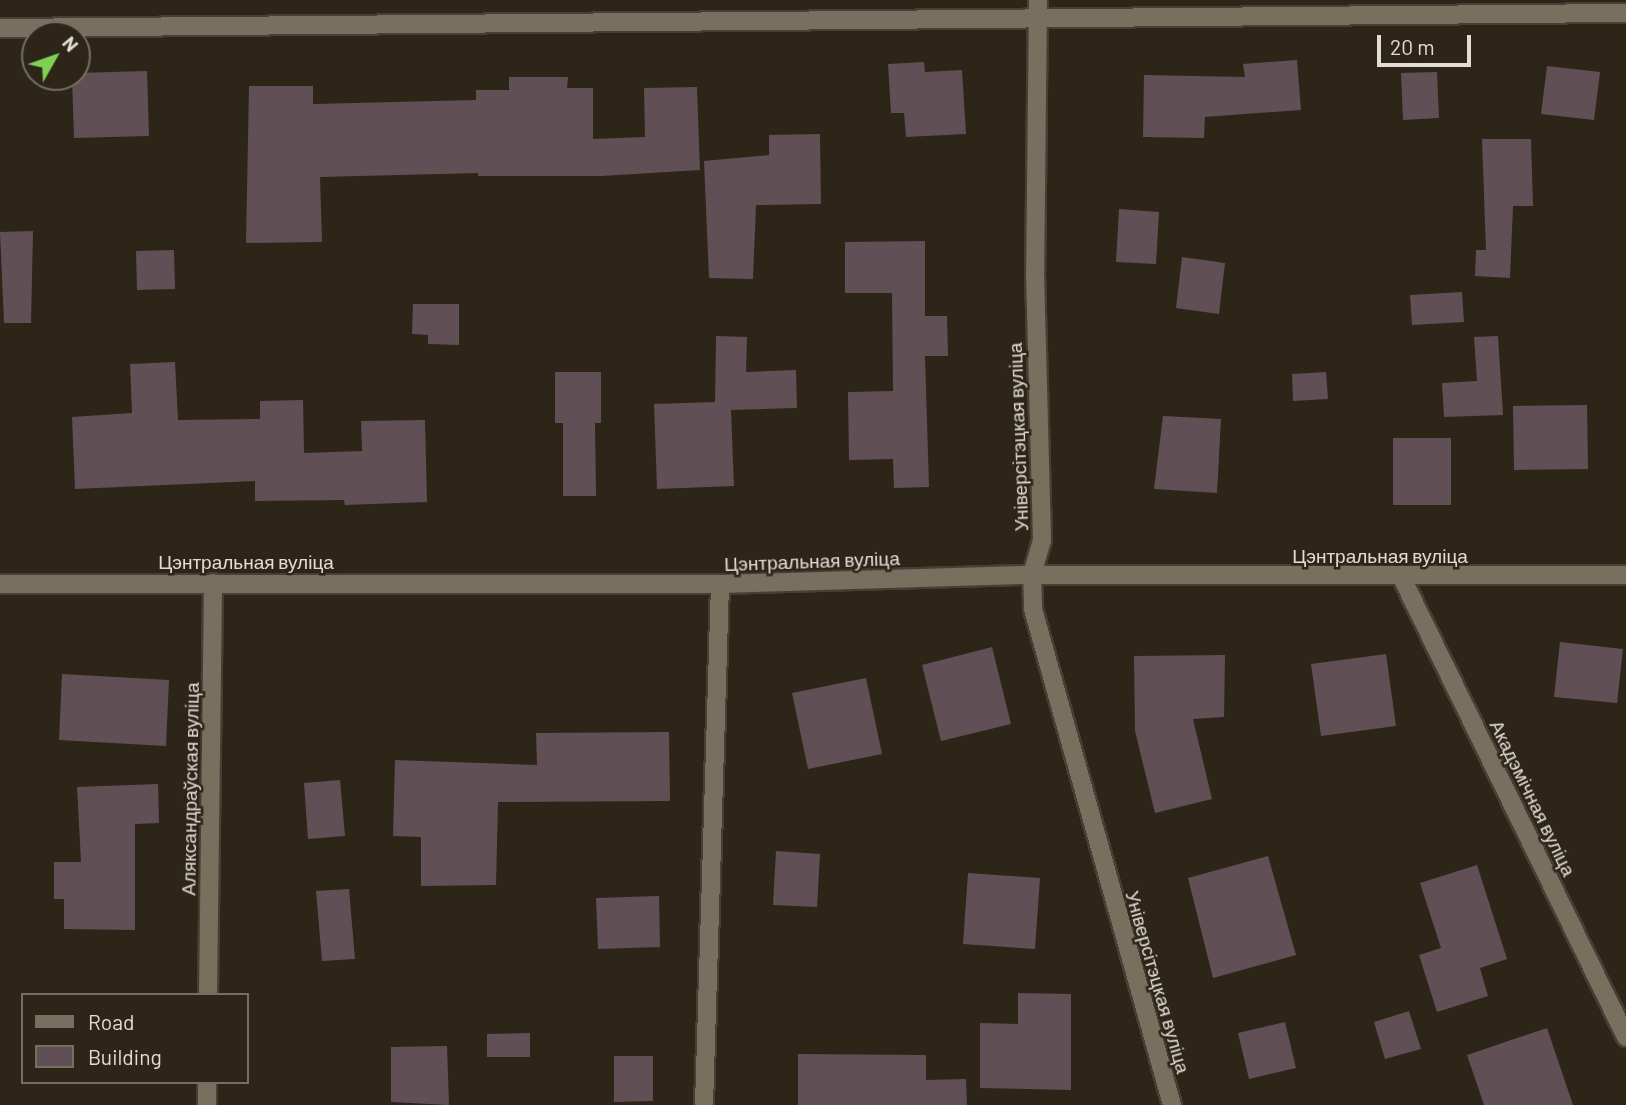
<!DOCTYPE html>
<html>
<head>
<meta charset="utf-8">
<style>
	body { margin:0 }
	#map { position:relative; width:1626px; height:1105px; overflow:hidden; background:#2d2518; font-family:Barlow,sans-serif }
	div>[style] { position:absolute }
	[style*='--x'] { left:calc(var(--x)*1px); top:calc(var(--y)*1px); width:calc(var(--w)*1px); rotate:calc(var(--a)*1deg) }
	.building>* { inset:0; background:#614f56 }
	.roads { filter:drop-shadow(2px 0 #473f35) drop-shadow(-2px 0 #473f35) drop-shadow(0 2px #473f35) drop-shadow(0 -2px #473f35) }
	.minor>* { height:18px; margin:-9px; padding:0 9px; transform-origin:9px; border-radius:9px; background:#796f5f }
	span { translate:-50% -50%; white-space:nowrap; text-align:center; line-height:1.15; -webkit-text-stroke:5px #2d2518; paint-order:stroke }
	.street-label { font-size:19px; color:#e2dcd4 }
	.legend { position:absolute; left:21px; top:993px; width:228px; height:91px; box-sizing:border-box; background:#2d2518; border:2px solid #756e63; margin:0; padding:9px 12px; list-style:none; font-size:21px; color:#e2dcd4 }
	.legend li { display:flex; align-items:center; gap:14px; height:35px }
	.legend b { width:35px; border:2px solid #756e63 }
	.north { position:absolute; left:21px; top:21px; width:70px; height:70px; box-sizing:border-box; background:#2d2518; border:2px solid #756e63; border-radius:50%; rotate:50deg; font-size:19px; font-weight:700; line-height:28px; text-align:center; color:#e2dcd4 }
	.north::after { content:''; display:block; margin:auto; width:24px; height:32px; background:#7ed053; clip-path:polygon(50% 0,100% 100%,50% 72%,0 100%) }
	.scale { position:absolute; left:1377px; top:35px; width:94px; height:32px; box-sizing:border-box; border:4px solid #e2dcd4; border-top:0; padding-left:9px; font-size:21px; line-height:24px; white-space:nowrap; color:#e2dcd4; -webkit-text-stroke:5px #2d2518; paint-order:stroke }
</style>
</head>
<body>
<div id="map">
	<div class="building">
		<div style="clip-path:polygon(1297px 60px,1301px 110px,1205px 117px,1204px 138px,1143px 137px,1144px 75px,1245px 77px,1243px 64px)"></div>
		<div style="clip-path:polygon(924px 62px,925px 72px,962px 70px,966px 134px,906px 137px,904px 113px,891px 113px,888px 64px)"></div>
		<div style="clip-path:polygon(1547px 66px,1600px 72px,1594px 120px,1541px 114px)"></div>
		<div style="clip-path:polygon(147px 71px,149px 136px,74px 138px,72px 77px,77px 73px)"></div>
		<div style="clip-path:polygon(1437px 72px,1439px 118px,1403px 120px,1401px 73px)"></div>
		<div style="clip-path:polygon(509px 77px,568px 77px,567px 88px,593px 88px,593px 139px,645px 137px,644px 88px,697px 87px,700px 170px,601px 176px,478px 176px,478px 173px,320px 177px,322px 242px,246px 243px,249px 86px,313px 86px,313px 104px,476px 100px,476px 90px,509px 90px)"></div>
		<div style="clip-path:polygon(820px 134px,821px 204px,756px 205px,753px 279px,709px 278px,704px 161px,769px 155px,769px 135px)"></div>
		<div style="clip-path:polygon(1482px 139px,1531px 139px,1533px 206px,1513px 206px,1510px 278px,1475px 276px,1476px 250px,1486px 250px)"></div>
		<div style="clip-path:polygon(1119px 209px,1159px 212px,1156px 264px,1116px 262px)"></div>
		<div style="clip-path:polygon(33px 231px,31px 323px,4px 323px,0 232px)"></div>
		<div style="clip-path:polygon(925px 241px,925px 316px,947px 316px,948px 356px,925px 356px,929px 487px,894px 488px,893px 459px,849px 460px,848px 392px,893px 391px,892px 293px,845px 293px,845px 242px)"></div>
		<div style="clip-path:polygon(174px 250px,175px 289px,137px 290px,136px 251px)"></div>
		<div style="clip-path:polygon(1182px 257px,1225px 263px,1219px 314px,1176px 308px)"></div>
		<div style="clip-path:polygon(1462px 292px,1464px 322px,1412px 325px,1410px 295px)"></div>
		<div style="clip-path:polygon(413px 304px,459px 304px,459px 345px,428px 344px,428px 335px,412px 334px)"></div>
		<div style="clip-path:polygon(716px 336px,747px 337px,746px 372px,796px 370px,797px 408px,731px 410px,734px 486px,657px 489px,654px 404px,715px 402px)"></div>
		<div style="clip-path:polygon(1498px 336px,1503px 415px,1444px 417px,1442px 383px,1477px 381px,1474px 337px)"></div>
		<div style="clip-path:polygon(175px 362px,178px 420px,260px 419px,260px 401px,303px 400px,304px 453px,362px 451px,361px 421px,425px 420px,427px 502px,345px 505px,344px 500px,255px 501px,255px 481px,75px 489px,72px 417px,132px 413px,130px 364px)"></div>
		<div style="clip-path:polygon(555px 372px,601px 372px,601px 423px,595px 423px,596px 496px,563px 496px,563px 423px,555px 423px)"></div>
		<div style="clip-path:polygon(1326px 372px,1328px 399px,1293px 401px,1292px 374px)"></div>
		<div style="clip-path:polygon(1587px 405px,1588px 469px,1514px 470px,1513px 406px)"></div>
		<div style="clip-path:polygon(1163px 416px,1221px 419px,1217px 493px,1154px 489px)"></div>
		<div style="clip-path:polygon(1393px 438px,1451px 438px,1451px 505px,1393px 505px)"></div>
		<div style="clip-path:polygon(1560px 642px,1623px 649px,1617px 703px,1554px 697px)"></div>
		<div style="clip-path:polygon(992px 647px,1011px 724px,941px 741px,922px 665px)"></div>
		<div style="clip-path:polygon(1386px 654px,1396px 726px,1321px 736px,1311px 664px)"></div>
		<div style="clip-path:polygon(1225px 655px,1224px 717px,1193px 719px,1212px 799px,1155px 813px,1135px 731px,1134px 656px)"></div>
		<div style="clip-path:polygon(62px 674px,169px 680px,166px 746px,59px 740px)"></div>
		<div style="clip-path:polygon(866px 678px,882px 754px,808px 769px,792px 693px)"></div>
		<div style="clip-path:polygon(669px 732px,670px 801px,498px 802px,496px 885px,421px 886px,421px 837px,393px 836px,395px 760px,537px 765px,536px 733px)"></div>
		<div style="clip-path:polygon(340px 780px,345px 836px,308px 839px,304px 783px)"></div>
		<div style="clip-path:polygon(158px 784px,159px 823px,135px 824px,135px 930px,64px 929px,64px 899px,54px 899px,54px 862px,81px 862px,77px 787px)"></div>
		<div style="clip-path:polygon(776px 851px,820px 854px,817px 907px,773px 905px)"></div>
		<div style="clip-path:polygon(1268px 856px,1296px 955px,1213px 978px,1188px 878px)"></div>
		<div style="clip-path:polygon(1477px 865px,1507px 959px,1480px 968px,1488px 996px,1437px 1012px,1419px 955px,1441px 948px,1420px 883px)"></div>
		<div style="clip-path:polygon(968px 873px,1040px 878px,1035px 949px,963px 944px)"></div>
		<div style="clip-path:polygon(349px 889px,355px 959px,322px 961px,316px 891px)"></div>
		<div style="clip-path:polygon(659px 896px,660px 947px,598px 949px,596px 898px)"></div>
		<div style="clip-path:polygon(1018px 993px,1071px 994px,1071px 1090px,980px 1088px,980px 1023px,1018px 1024px)"></div>
		<div style="clip-path:polygon(1409px 1011px,1421px 1049px,1385px 1059px,1374px 1022px)"></div>
		<div style="clip-path:polygon(1285px 1022px,1296px 1068px,1249px 1079px,1238px 1033px)"></div>
		<div style="clip-path:polygon(1547px 1028px,1573px 1105px,1484px 1105px,1467px 1055px)"></div>
		<div style="clip-path:polygon(530px 1033px,530px 1057px,487px 1057px,487px 1034px)"></div>
		<div style="clip-path:polygon(447px 1046px,449px 1105px,391px 1102px,391px 1047px)"></div>
		<div style="clip-path:polygon(798px 1054px,926px 1055px,926px 1080px,966px 1079px,967px 1105px,798px 1105px)"></div>
		<div style="clip-path:polygon(614px 1056px,653px 1056px,653px 1101px,614px 1102px)"></div>
	</div>
	<div class="roads">
		<div class="minor">
			<div style="--x:1038;--y:0;--w:272;--a:90.6"></div>
			<div style="--x:1035;--y:272;--w:268;--a:88.5"></div>
			<div style="--x:1042;--y:540;--w:36;--a:106"></div>
			<div style="--x:1032;--y:575;--w:34;--a:88"></div>
			<div style="--x:1033;--y:609;--w:515;--a:74.34"></div>
			<div style="--x:0;--y:28;--w:1626;--a:-0.53"></div>
			<div style="--x:1402;--y:578;--w:511;--a:63.99"></div>
			<div style="--x:0;--y:584;--w:720;--a:0"></div>
			<div style="--x:720;--y:584;--w:312;--a:-1.7"></div>
			<div style="--x:1032;--y:575;--w:594;--a:0"></div>
			<div style="--x:208;--y:995;--w:412;--a:-89.3"></div>
			<div style="--x:207;--y:1105;--w:23;--a:-90"></div>
			<div style="--x:704;--y:1105;--w:521;--a:-88.24"></div>
		</div>
	</div>
	<div class="street-label">
		<span style="left:1018px;top:437px;rotate:-92deg">Універсітэцкая вуліца</span>
		<span style="left:1380px;top:556px">Цэнтральная вуліца</span>
		<span style="left:812px;top:561px;rotate:-2deg">Цэнтральная вуліца</span>
		<span style="left:246px;top:562px">Цэнтральная вуліца</span>
		<span style="left:190px;top:789px;rotate:-89deg">Аляксандраўская вуліца</span>
		<span style="left:1533px;top:798px;rotate:64deg">Акадэмічная вуліца</span>
		<span style="left:1158px;top:982px;rotate:74deg">Універсітэцкая вуліца</span>
	</div>
	<ul class="legend">
	<li><b style="height:9px;background:#796f5f"></b>Road</li>
	<li><b style="height:19px;background:#614f56"></b>Building</li>
	</ul>
	<div class="north">N</div>
	<div class="scale">20 m</div>
</div>
</body>
</html>
